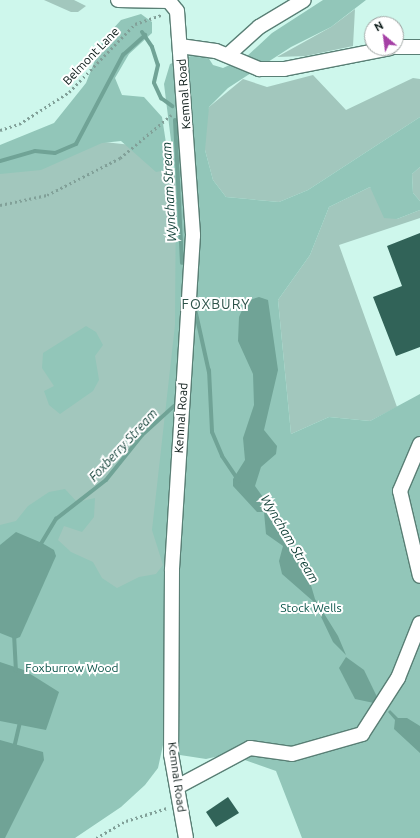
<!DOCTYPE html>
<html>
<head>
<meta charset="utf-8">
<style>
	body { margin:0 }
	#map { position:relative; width:420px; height:838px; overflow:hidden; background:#cef7ec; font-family:Ubuntu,sans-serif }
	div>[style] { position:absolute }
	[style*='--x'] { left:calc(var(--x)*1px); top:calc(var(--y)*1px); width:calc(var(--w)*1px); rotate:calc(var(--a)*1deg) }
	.green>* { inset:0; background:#a2c7bd }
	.forest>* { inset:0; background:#92c6b9 }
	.water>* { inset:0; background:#70a396 }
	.stream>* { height:4px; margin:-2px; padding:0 2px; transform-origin:2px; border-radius:2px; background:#70a396 }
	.building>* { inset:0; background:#316358 }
	.path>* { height:2.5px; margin-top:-1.25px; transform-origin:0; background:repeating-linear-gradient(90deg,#81a098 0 2px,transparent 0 5px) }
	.roads { filter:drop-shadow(1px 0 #597f75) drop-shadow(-1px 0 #597f75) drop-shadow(0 1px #597f75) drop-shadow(0 -1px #597f75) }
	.minor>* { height:14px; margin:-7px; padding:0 7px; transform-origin:7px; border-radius:7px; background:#fff }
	span { translate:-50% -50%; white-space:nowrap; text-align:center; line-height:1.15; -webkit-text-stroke:4px #fff; paint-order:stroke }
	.street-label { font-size:12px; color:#091815 }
	.park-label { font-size:12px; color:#055145 }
	.water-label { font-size:13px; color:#0f3e35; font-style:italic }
	.quarter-label { font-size:14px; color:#2e534a; letter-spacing:1px }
	.north { position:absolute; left:364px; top:16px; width:40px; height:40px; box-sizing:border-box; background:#fff; border:1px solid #9da3a1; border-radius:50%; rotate:331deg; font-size:11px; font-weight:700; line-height:16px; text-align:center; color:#091815 }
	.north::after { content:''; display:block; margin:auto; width:14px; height:18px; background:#a540a5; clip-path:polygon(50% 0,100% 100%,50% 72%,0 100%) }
</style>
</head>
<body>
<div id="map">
	<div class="green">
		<div style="clip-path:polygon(44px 0,74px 0,86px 6px,78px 12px,71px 12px)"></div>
		<div style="clip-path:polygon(355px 9px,353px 46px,306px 56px,277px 57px,331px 27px)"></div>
		<div style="clip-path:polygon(313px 75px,346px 110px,413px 78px,420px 79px,420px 117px,308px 190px,279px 202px,226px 197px,213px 180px,205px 150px,202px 127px,209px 107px,243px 79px,267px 87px)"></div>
		<div style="clip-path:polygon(49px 136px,150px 147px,209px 213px,163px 573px,0 634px,0 156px)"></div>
		<div style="clip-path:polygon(420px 167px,420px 201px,413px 193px,412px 174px)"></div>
		<div style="clip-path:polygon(370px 187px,397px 219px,420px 210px,420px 218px,339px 245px,397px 407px,370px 421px,329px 417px,291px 434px,278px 300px,310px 255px,329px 207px)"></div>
	</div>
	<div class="forest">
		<div style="clip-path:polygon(323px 0,366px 0,331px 27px,291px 47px,228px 88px,209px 107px,205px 150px,213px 180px,226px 197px,279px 202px,308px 190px,420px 117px,420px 167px,412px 174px,413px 193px,420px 201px,420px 210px,397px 219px,384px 218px,370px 187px,329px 207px,310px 255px,278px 300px,291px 434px,329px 417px,370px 421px,420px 394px,420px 838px,302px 838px,276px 771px,228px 754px,206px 759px,180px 755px,163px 745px,158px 768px,145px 785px,121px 807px,75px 838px,0 838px,0 525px,16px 521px,28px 506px,49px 492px,65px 489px,77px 502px,95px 498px,94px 517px,82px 532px,64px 526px,58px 540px,71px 552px,93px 562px,102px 578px,117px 588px,139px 577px,156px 574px,163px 565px,152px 530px,175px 325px,176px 181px,164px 84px,170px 64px,204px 51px,213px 65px,223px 68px,245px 58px,272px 33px)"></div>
		<div style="clip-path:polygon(141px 14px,152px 22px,152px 33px,129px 54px,115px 78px,122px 95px,144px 97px,162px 117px,168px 156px,166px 170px,156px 172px,121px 141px,102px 143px,41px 170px,0 174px,0 145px,54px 123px,86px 83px,103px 40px,121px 20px)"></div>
		<div style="clip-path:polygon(86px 326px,96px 332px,103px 345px,95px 356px,99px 380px,93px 391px,60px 414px,49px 405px,44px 391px,54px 386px,42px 368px,43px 353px)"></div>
	</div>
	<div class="water">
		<div style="clip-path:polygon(259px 297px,268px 300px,278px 370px,264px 430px,277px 446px,276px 454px,261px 467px,255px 486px,265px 500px,265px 511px,279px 522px,288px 543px,286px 545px,305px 565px,315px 599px,338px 636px,346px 655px,333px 642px,314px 602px,282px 574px,279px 561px,283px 546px,266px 534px,264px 512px,257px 512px,233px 486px,233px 479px,245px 460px,243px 438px,254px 405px,253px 374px,238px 341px,239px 317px,246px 301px)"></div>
		<div style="clip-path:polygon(16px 532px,42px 543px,54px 550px,56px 556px,20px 637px,15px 639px,0 633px,0 545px)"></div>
		<div style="clip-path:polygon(346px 657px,364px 670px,379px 701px,374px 703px,355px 699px,339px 668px)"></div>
		<div style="clip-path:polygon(0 662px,24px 670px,59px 692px,46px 730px,0 721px)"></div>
		<div style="clip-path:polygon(390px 710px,398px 718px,407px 718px,420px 726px,420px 753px,394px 729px,395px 720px,388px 712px)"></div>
		<div style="clip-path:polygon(0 740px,43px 752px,44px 760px,5px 838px,0 838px)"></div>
	</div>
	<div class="stream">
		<div style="--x:142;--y:32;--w:18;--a:56"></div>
		<div style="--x:152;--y:47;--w:19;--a:72"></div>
		<div style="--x:158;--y:65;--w:18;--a:103"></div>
		<div style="--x:154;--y:83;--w:17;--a:65"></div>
		<div style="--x:161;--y:98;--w:14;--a:36"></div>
		<div style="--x:175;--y:120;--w:143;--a:87.2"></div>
		<div style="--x:0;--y:161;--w:36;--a:-16"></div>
		<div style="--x:35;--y:151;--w:20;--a:6"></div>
		<div style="--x:55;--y:153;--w:23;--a:-23"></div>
		<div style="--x:76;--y:144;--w:101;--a:-62.2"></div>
		<div style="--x:123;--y:55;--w:30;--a:-42"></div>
		<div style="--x:195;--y:309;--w:65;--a:77.5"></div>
		<div style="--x:209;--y:370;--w:62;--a:87.2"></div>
		<div style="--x:212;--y:432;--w:26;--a:67"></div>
		<div style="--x:222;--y:456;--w:30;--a:56"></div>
		<div style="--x:39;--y:547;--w:33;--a:-59"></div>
		<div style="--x:56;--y:519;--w:63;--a:-38"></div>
		<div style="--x:106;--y:480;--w:58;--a:-51.3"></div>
		<div style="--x:142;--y:435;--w:43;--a:-42.2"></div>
		<div style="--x:14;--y:634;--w:37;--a:87"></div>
		<div style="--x:14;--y:748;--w:27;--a:-77"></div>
	</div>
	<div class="building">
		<div style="clip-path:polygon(420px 233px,420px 347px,396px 356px,373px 297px,402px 286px,387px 246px)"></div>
		<div style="clip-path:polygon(228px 797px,239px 813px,216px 827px,206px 812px)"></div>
	</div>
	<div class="path">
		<div style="--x:0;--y:130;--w:20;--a:-18"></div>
		<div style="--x:19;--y:124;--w:59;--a:-32.6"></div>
		<div style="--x:69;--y:92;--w:95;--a:-45.9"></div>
		<div style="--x:135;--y:24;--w:28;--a:-19"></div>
		<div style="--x:0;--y:205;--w:48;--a:-12"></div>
		<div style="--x:47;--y:195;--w:82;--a:-26.9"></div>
		<div style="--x:120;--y:158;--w:67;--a:-40.1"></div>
		<div style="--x:96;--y:838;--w:34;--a:-30"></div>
		<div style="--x:126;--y:821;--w:43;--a:-17.6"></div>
	</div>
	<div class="roads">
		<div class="minor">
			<div style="--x:118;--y:0;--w:51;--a:1.1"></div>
			<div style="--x:168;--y:0;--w:14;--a:51"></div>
			<div style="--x:177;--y:11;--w:225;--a:85.9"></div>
			<div style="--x:193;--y:235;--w:336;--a:93.6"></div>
			<div style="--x:172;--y:570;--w:184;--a:90.3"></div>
			<div style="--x:171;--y:754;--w:85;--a:79.9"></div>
			<div style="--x:180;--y:46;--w:36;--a:8"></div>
			<div style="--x:216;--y:51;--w:47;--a:22.7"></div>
			<div style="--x:259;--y:69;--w:25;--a:0"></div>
			<div style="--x:284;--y:69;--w:108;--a:-11.2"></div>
			<div style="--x:396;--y:47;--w:24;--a:0"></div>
			<div style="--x:228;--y:55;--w:42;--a:-42.1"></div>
			<div style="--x:259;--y:27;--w:52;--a:-31"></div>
			<div style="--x:420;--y:444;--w:51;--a:113.1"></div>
			<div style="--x:400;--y:491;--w:87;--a:76.8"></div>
			<div style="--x:177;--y:787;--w:83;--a:-28.1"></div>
			<div style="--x:250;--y:748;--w:42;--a:8.1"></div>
			<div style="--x:292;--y:754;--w:73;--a:-15.9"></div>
			<div style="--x:362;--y:734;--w:67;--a:-57.3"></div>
			<div style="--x:398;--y:678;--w:59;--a:-68.2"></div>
		</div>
	</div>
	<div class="street-label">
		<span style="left:91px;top:56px;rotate:-46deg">Belmont Lane</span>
		<span style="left:184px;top:94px;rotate:-94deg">Kemnal Road</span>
		<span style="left:181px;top:418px;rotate:-86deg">Kemnal Road</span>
		<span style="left:177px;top:777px;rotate:82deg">Kemnal Road</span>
	</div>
	<div class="park-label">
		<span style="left:311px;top:608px">Stock Wells</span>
		<span style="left:72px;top:668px">Foxburrow Wood</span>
	</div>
	<div class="water-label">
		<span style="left:169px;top:192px;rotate:-93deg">Wyncham Stream</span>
		<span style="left:123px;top:445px;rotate:-47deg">Foxberry Stream</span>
		<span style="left:290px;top:539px;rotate:59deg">Wyncham Stream</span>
	</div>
	<div class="quarter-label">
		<span style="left:216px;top:304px">FOXBURY</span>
	</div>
	<div class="north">N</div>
</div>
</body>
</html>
